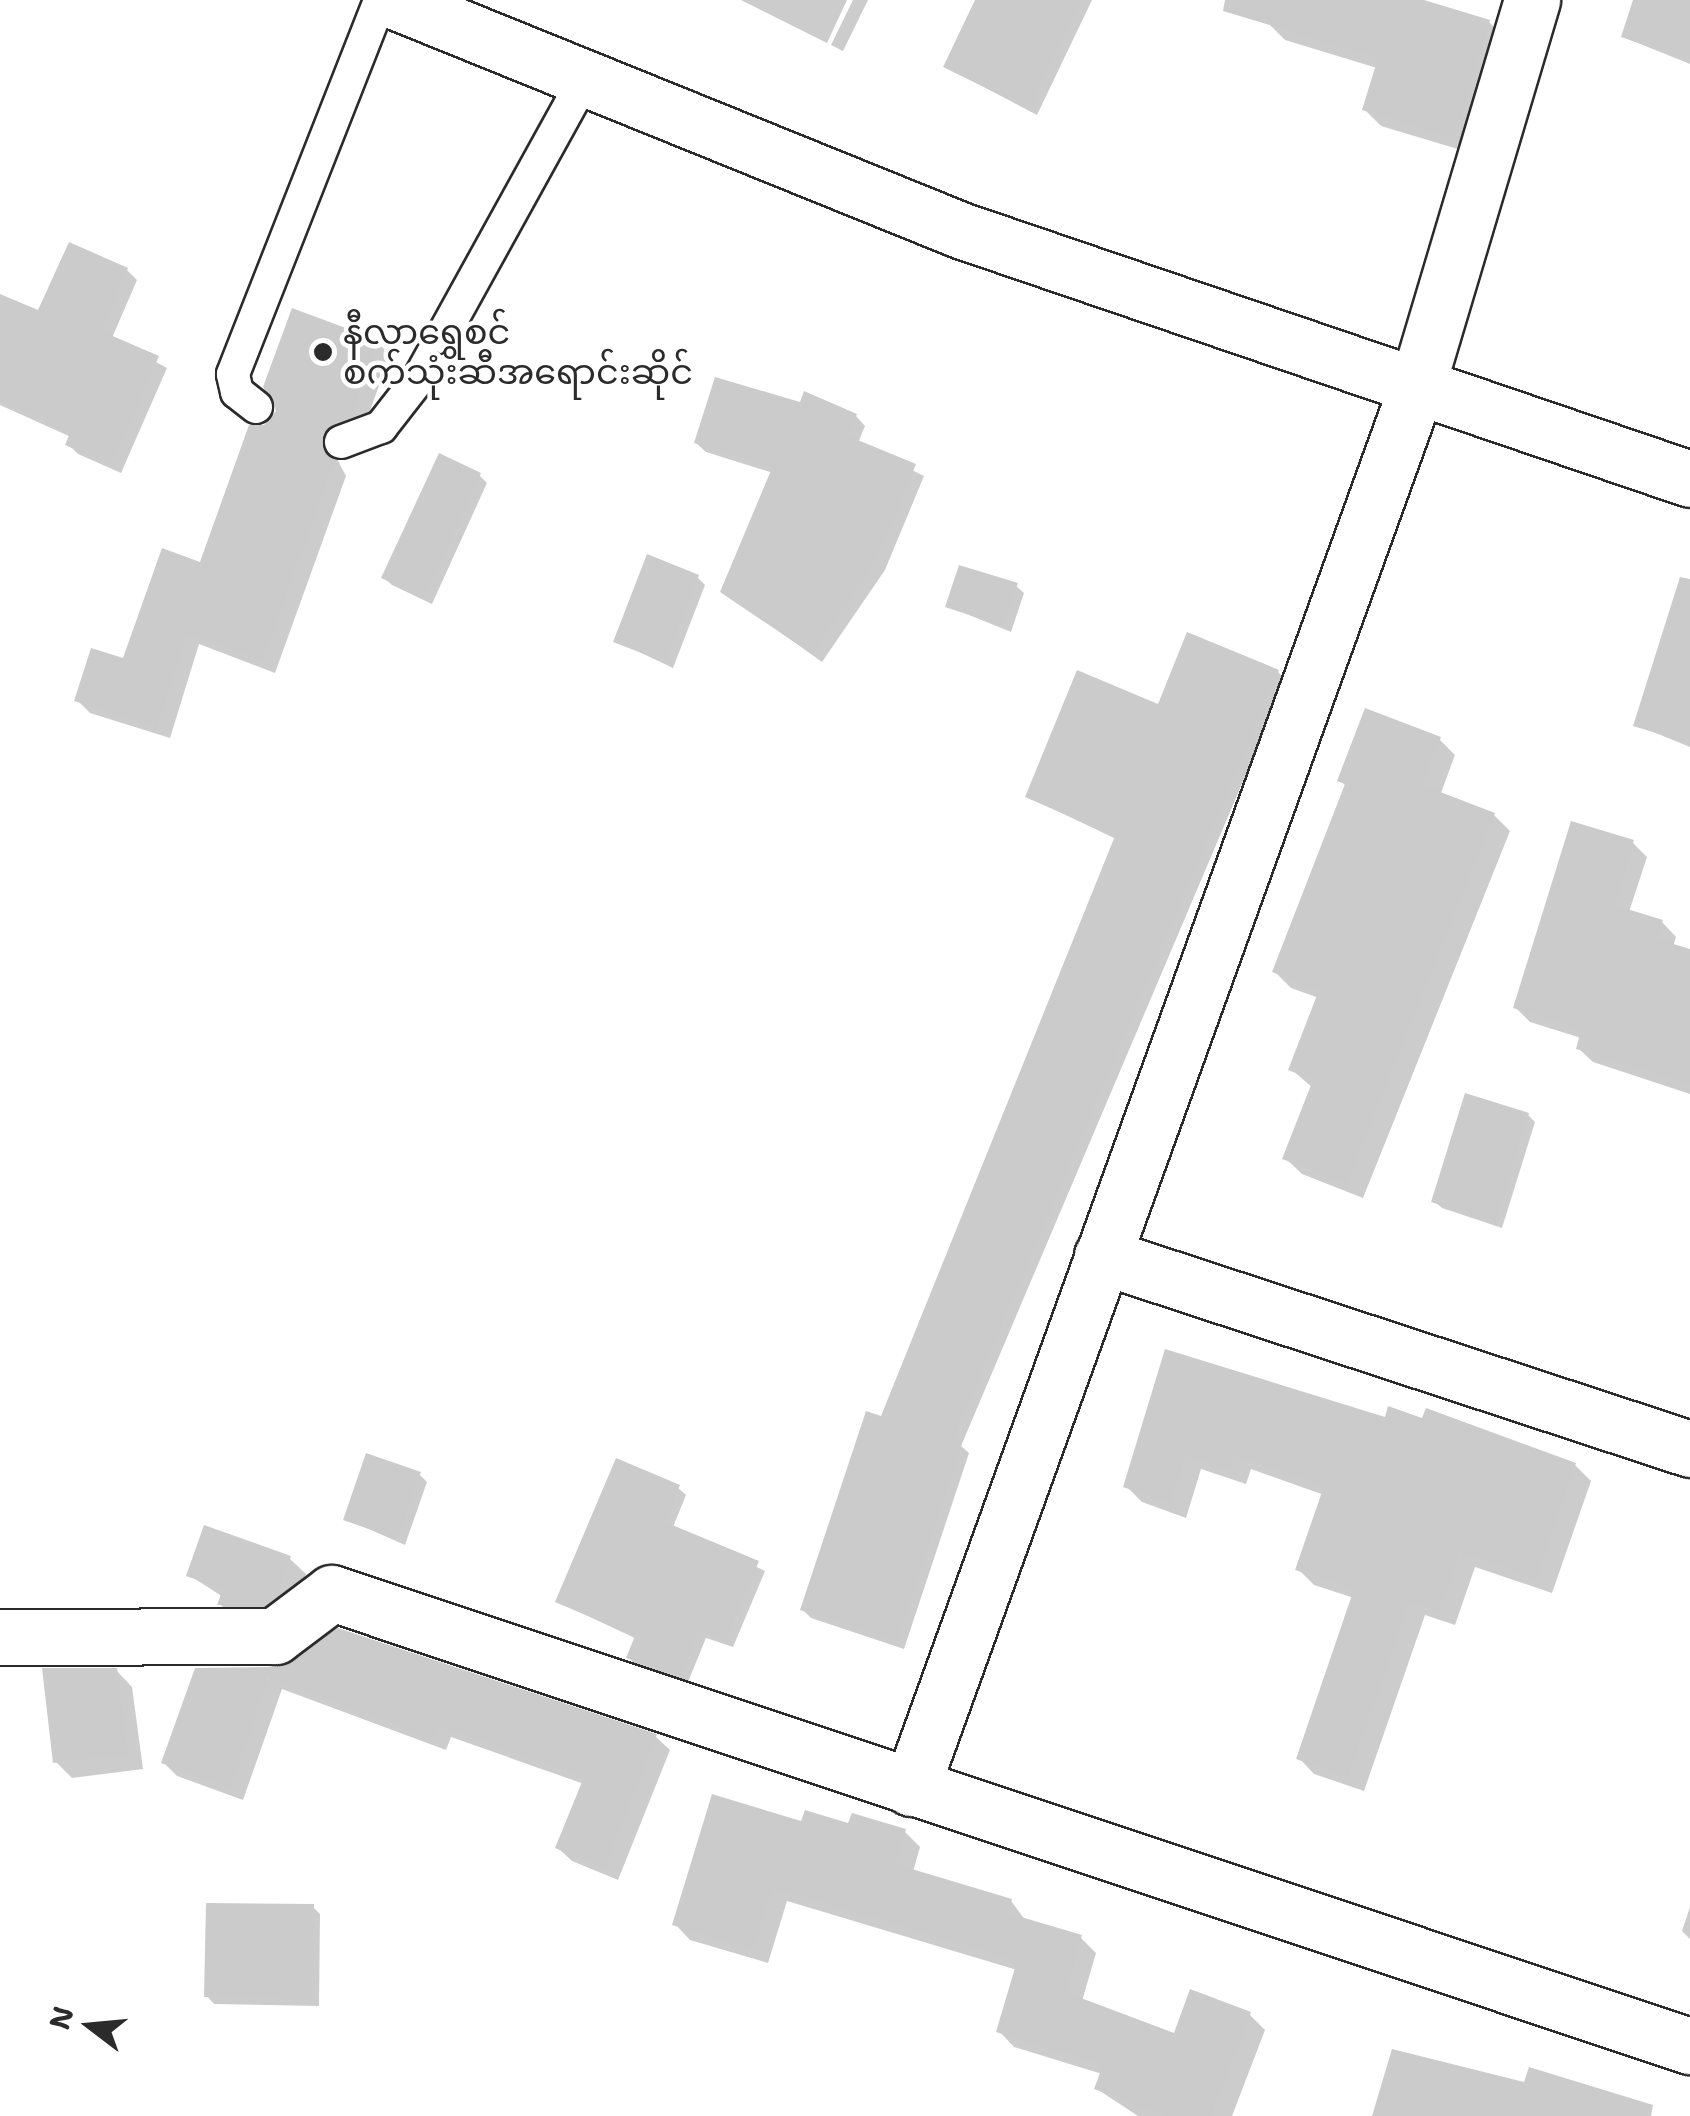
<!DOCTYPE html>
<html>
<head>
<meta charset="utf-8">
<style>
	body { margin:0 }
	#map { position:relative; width:1690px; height:2116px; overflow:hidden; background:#fff; font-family:"Shantell Sans","Noto Sans Myanmar",sans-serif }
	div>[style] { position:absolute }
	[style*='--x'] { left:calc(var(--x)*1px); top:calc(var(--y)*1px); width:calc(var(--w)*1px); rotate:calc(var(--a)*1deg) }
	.shadow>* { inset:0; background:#0003 }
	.building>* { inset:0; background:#cbcbcb }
	.roads { filter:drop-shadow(2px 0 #2b2b2b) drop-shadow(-2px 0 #2b2b2b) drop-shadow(0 2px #2b2b2b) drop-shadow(0 -2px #2b2b2b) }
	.lane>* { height:32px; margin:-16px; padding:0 16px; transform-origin:16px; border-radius:16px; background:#fff }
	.street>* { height:55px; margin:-27.5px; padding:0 27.5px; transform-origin:27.5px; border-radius:27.5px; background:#fff }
	.secondary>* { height:55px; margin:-27.5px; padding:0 27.5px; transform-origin:27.5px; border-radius:27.5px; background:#fff }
	.dots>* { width:28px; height:28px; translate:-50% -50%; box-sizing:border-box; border:5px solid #fff; border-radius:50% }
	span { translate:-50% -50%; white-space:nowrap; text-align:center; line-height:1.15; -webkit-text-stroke:9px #fff; paint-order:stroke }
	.poi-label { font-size:35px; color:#2b2b2b }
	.left { translate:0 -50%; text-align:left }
	.north { position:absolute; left:40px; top:1976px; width:100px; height:100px; -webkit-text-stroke:8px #fff; paint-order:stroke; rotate:286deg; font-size:28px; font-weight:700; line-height:40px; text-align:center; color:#2b2b2b }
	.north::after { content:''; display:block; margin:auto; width:35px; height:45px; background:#2b2b2b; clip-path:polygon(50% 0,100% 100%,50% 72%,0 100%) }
</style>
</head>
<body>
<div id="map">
	<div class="shadow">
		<div style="clip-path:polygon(741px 0,847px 0,827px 43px)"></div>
		<div style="clip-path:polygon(853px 0,868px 0,843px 51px,831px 45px)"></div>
		<div style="clip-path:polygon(978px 0,1092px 0,1037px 115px,946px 67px)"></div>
		<div style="clip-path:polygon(1276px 0,1415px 0,1489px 22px,1505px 38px,1471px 153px,1381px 126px,1365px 110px,1377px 68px,1285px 40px,1269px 24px)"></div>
		<div style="clip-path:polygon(1635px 0,1690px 0,1690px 64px,1623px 37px)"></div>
		<div style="clip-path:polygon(127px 270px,137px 280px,112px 338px,167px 368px,121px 473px,78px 454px,68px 444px,71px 437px,0 405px,0 296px,40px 314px)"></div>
		<div style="clip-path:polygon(377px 342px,390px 355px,363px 430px,333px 451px,346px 476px,275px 673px,199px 644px,170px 738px,90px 713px,77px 700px,124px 661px,201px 565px,265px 428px)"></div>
		<div style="clip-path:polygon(801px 406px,856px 416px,865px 426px,858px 443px,924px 476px,885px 570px,822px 662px,723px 591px,773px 473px,706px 452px,696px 443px)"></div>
		<div style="clip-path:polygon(479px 475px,487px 483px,432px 604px,392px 585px,384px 578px)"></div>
		<div style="clip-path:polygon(697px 577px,705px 585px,673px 668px,616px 641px)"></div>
		<div style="clip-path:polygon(1016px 586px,1024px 593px,1011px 632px,947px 606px)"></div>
		<div style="clip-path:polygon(1690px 664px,1690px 747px,1636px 725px)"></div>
		<div style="clip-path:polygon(1278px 672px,1286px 680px,961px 1446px,969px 1453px,904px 1649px,811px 1618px,803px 1610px,1116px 839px,1028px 797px,1159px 707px)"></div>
		<div style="clip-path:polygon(1439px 739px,1455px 755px,1441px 793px,1494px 815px,1510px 831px,1363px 1198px,1302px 1174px,1285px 1158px,1313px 1088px,1291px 1069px,1319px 998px,1291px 988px,1274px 971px,1346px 786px,1340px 780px)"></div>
		<div style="clip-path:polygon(1632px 842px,1647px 857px,1629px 912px,1662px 922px,1676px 937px,1673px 947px,1690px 952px,1690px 1094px,1593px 1062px,1578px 1048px,1581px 1038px,1530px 1022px,1516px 1008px)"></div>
		<div style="clip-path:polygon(1528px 1115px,1535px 1122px,1502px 1228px,1442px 1208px,1434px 1201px)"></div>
		<div style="clip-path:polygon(1167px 1353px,1386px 1420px,1575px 1465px,1591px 1481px,1552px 1593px,1475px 1567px,1455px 1625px,1425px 1615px,1364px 1791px,1314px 1774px,1299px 1758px,1354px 1598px,1314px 1585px,1298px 1569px,1324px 1495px,1251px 1469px,1246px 1484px,1201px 1469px,1186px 1518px,1142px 1502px,1126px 1486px)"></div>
		<div style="clip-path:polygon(420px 1475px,427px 1482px,405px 1545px,346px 1519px)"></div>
		<div style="clip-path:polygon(678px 1488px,686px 1495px,673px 1527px,765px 1571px,733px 1647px,706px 1638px,688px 1682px,636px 1665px,629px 1658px,637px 1639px,558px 1602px)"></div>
		<div style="clip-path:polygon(289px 1558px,306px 1574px,293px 1612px,236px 1620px,220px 1604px,223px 1597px,189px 1575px)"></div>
		<div style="clip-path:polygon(116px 1670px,132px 1687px,143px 1769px,72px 1778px,56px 1762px)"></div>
		<div style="clip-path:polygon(277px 1670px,656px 1737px,670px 1750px,618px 1880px,572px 1861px,558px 1848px,584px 1784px,451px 1737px,446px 1750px,282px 1689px,243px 1800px,177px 1776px,164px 1763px)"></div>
		<div style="clip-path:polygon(803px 1824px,904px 1831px,920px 1847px,913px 1872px,1011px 1901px,1026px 1921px,1081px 1938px,1096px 1953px,1082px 2001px,1175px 2036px,1249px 2014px,1265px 2030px,1232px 2116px,1138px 2116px,1097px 2089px,1102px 2074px,1014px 2047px,999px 2031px,1017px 1970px,787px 1901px,768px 1963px,690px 1940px,675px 1924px)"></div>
		<div style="clip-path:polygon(313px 1907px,320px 1914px,319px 2006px,214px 2004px,207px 1996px)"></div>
		<div style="clip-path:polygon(1690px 1907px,1690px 1939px,1682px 1931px)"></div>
	</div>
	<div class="building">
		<div style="clip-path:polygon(975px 0,1081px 0,1029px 109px,943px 67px)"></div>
		<div style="clip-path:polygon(1225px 0,1424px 0,1490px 20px,1455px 138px,1362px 110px,1378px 58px,1223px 11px)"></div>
		<div style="clip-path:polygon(1633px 0,1690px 0,1690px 60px,1621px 37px)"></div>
		<div style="clip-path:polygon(69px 242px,128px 268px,101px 331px,159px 356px,111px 465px,65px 445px,70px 433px,0 401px,0 294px,38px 310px)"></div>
		<div style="clip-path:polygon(292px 308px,378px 340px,350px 417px,322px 438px,323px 450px,335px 460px,262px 661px,186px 633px,157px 727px,74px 701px,91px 648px,123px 658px,162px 548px,200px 562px,249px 425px,264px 425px,276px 411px,263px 387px)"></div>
		<div style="clip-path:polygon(715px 377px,800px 402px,804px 391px,857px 414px,848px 436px,916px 464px,876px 560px,812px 654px,720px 592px,772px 468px,694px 443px)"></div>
		<div style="clip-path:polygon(439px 453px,481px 473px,424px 598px,381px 578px)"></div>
		<div style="clip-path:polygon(647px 554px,699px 575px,665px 662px,613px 642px)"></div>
		<div style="clip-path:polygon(959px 565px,1018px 583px,1003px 626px,945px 607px)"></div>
		<div style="clip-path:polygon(1680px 577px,1690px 579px,1690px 743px,1633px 726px)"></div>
		<div style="clip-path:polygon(1187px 632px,1279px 670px,953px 1440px,962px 1443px,896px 1642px,800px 1610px,866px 1411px,881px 1416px,1115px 836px,1025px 797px,1077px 670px,1158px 704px)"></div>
		<div style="clip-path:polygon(1365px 708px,1441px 737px,1422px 785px,1495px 813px,1347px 1183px,1282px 1159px,1313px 1080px,1288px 1070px,1319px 990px,1272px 972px,1345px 784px,1337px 781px)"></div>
		<div style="clip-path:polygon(1571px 821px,1634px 840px,1614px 905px,1663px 920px,1657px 939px,1690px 949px,1690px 1084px,1576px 1049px,1581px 1030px,1513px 1008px)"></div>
		<div style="clip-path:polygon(1465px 1093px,1529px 1113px,1495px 1222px,1431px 1202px)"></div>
		<div style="clip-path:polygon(1165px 1349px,1385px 1417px,1388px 1406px,1422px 1418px,1426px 1408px,1576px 1463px,1536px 1579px,1459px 1552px,1439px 1611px,1409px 1601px,1348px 1777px,1296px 1759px,1354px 1589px,1295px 1570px,1324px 1486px,1235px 1455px,1230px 1470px,1186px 1454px,1170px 1503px,1123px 1487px)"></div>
		<div style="clip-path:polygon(366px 1453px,421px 1472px,398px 1539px,343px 1520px)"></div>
		<div style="clip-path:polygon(616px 1458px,680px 1485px,665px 1522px,759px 1561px,725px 1641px,698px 1632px,680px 1676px,626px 1658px,635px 1636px,555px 1602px)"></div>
		<div style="clip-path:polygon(204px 1525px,291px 1556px,277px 1595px,264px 1605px,217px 1605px,223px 1589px,186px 1576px)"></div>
		<div style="clip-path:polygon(338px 1628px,657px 1734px,604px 1868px,555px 1848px,584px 1777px,437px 1725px,432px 1739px,268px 1677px,230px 1788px,161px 1763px,195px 1668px,276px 1667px)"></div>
		<div style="clip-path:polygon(42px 1668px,117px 1668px,128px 1753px,53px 1763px)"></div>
		<div style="clip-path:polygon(712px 1794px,801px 1821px,805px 1810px,848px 1823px,852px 1813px,906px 1829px,895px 1864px,1012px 1899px,1008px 1913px,1082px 1935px,1065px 1992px,1174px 2033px,1190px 1989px,1251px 2012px,1211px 2116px,1169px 2116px,1094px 2089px,1103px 2065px,996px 2032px,1017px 1961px,772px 1887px,753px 1949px,672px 1925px)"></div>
		<div style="clip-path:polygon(206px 1903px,314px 1904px,312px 1999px,204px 1997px)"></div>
		<div style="clip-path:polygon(1392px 2049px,1524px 2082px,1529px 2067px,1653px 2105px,1651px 2116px,1372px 2116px)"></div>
	</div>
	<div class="roads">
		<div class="lane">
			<div style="--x:256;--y:407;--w:24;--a:-142"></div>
			<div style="--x:237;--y:392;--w:18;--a:-103"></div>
			<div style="--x:233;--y:374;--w:402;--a:-68.5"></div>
			<div style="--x:341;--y:442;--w:43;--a:-20.6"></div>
			<div style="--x:381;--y:427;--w:63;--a:-52"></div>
			<div style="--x:420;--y:377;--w:345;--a:-61.1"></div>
		</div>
		<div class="street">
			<div style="--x:1102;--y:1256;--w:619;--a:18.17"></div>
			<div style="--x:0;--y:1637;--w:275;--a:-0.2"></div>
			<div style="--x:275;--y:1636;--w:71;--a:-37"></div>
			<div style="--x:332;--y:1593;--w:1432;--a:18.45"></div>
			<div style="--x:911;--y:1788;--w:1491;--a:-70.15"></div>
		</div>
		<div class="secondary">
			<div style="--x:392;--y:0;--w:613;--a:22.04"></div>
			<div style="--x:960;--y:230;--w:771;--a:18.83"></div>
			<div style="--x:1417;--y:386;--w:403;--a:-73.4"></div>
		</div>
	</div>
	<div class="dots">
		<div style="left:323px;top:352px;background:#2b2b2b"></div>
	</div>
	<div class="poi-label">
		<span class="left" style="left:343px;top:352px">နီလာရွှေစင်<br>စက်သုံးဆီအရောင်းဆိုင်</span>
	</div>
	<div class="north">N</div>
</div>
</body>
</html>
